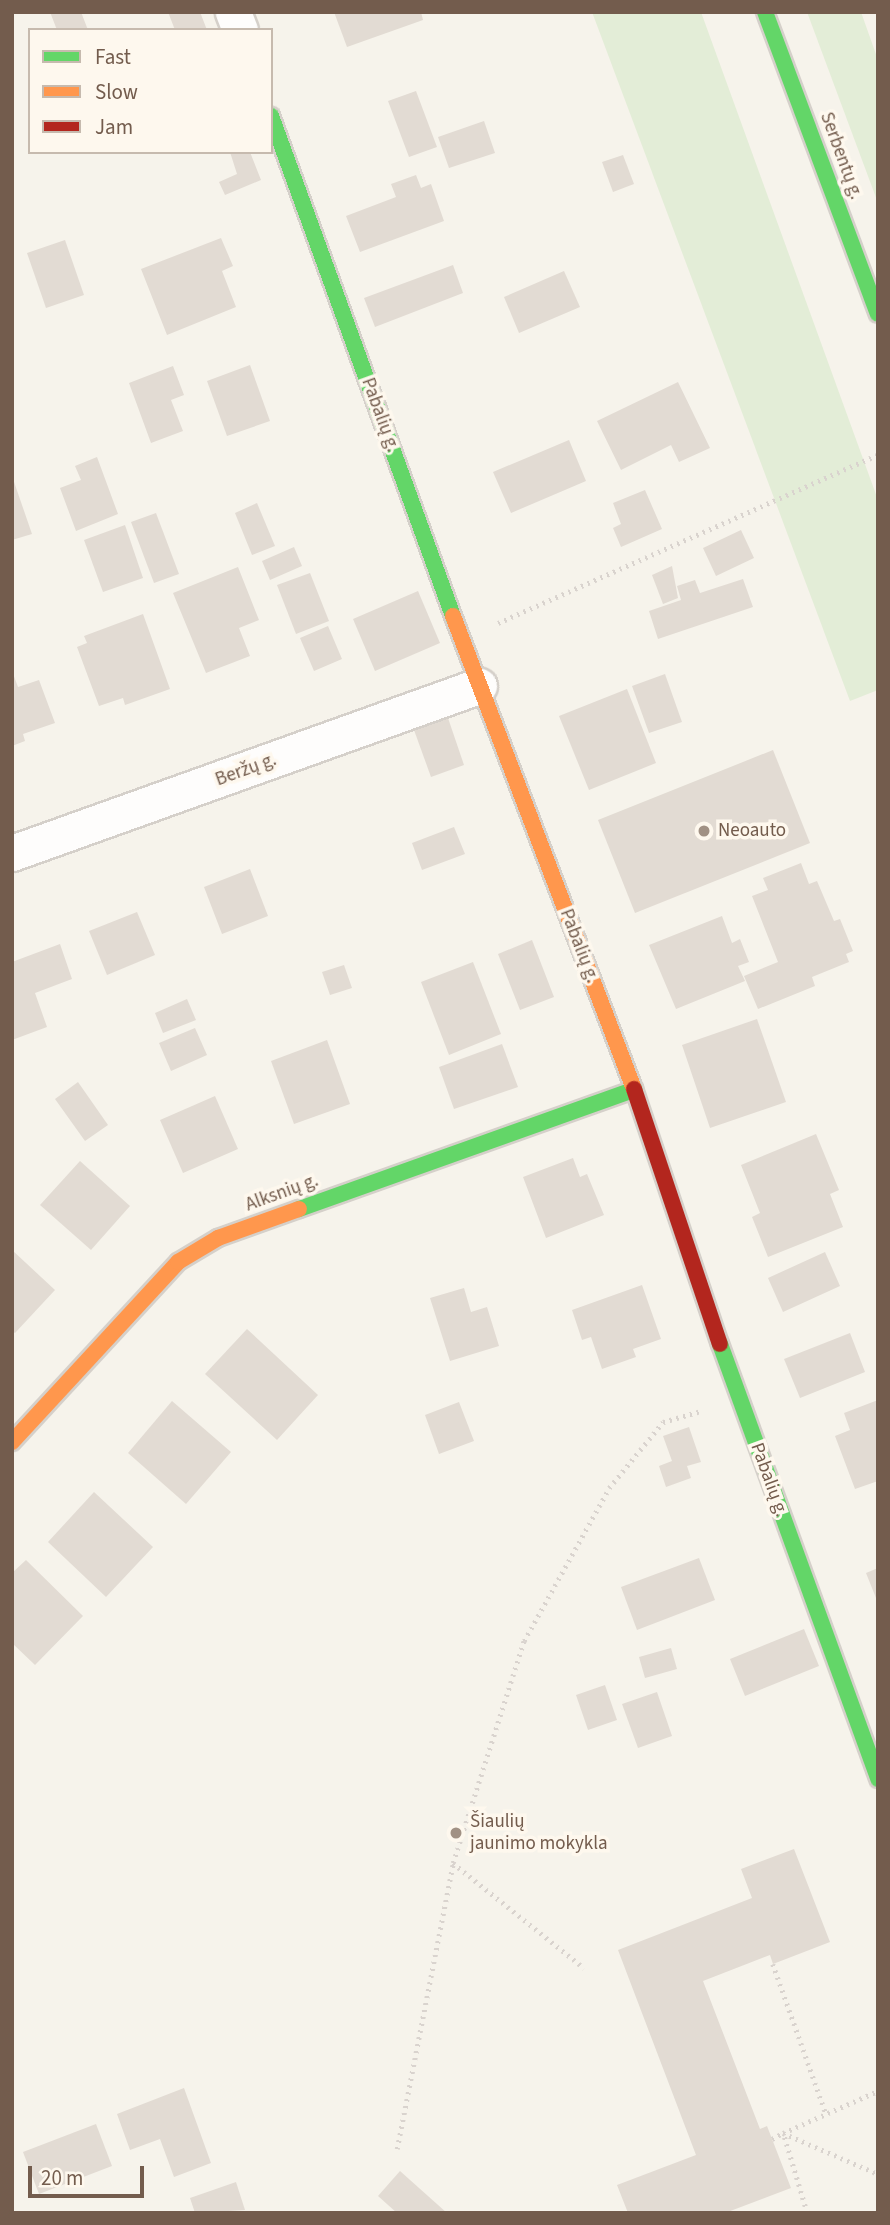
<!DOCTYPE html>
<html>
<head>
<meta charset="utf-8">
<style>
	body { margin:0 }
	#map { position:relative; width:890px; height:2225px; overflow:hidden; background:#f6f3eb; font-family:"Source Sans 3",sans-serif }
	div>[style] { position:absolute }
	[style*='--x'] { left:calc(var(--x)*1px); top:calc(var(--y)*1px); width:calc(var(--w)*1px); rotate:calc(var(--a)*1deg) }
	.green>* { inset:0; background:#e3edd7 }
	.building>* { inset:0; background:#e2dbd3 }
	.path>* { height:4.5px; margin-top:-2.25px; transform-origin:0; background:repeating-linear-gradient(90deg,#d9d3ce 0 2px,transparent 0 7px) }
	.roads { filter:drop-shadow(2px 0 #d5d0ca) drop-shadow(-2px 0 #d5d0ca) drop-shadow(0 2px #d5d0ca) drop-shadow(0 -2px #d5d0ca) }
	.street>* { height:35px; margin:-17.5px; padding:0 17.5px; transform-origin:17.5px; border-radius:17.5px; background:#fefdfc }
	.fast>* { height:16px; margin:-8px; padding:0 8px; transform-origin:8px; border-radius:8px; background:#63d668 }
	.slow>* { height:16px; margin:-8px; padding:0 8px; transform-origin:8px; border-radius:8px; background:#ff974d }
	.jam>* { height:16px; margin:-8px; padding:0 8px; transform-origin:8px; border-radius:8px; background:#b3261e }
	.dots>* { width:19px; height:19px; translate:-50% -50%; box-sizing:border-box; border:4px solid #fef8ee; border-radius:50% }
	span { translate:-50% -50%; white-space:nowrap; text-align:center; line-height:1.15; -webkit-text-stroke:7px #fef8ee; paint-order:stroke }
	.street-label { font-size:19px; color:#735c4d }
	.poi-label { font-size:19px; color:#735c4d }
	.left { translate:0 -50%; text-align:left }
	.frame { position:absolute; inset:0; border:14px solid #735c4d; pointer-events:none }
	.legend { position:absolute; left:28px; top:28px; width:245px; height:126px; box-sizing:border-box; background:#fef8ee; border:2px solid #c6baae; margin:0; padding:9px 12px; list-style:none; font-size:21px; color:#735c4d }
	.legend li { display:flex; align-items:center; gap:14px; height:35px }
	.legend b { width:35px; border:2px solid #c6baae }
	.scale { position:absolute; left:28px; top:2166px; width:116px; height:32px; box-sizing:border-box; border:4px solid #735c4d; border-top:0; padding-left:9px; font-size:21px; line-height:24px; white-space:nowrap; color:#735c4d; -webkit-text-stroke:5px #fef8ee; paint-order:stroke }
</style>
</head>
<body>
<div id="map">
	<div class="green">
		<div style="clip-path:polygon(592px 12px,701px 12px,878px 500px,878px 690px,850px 701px)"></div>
		<div style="clip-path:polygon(807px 12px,861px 12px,878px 60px,878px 203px)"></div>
	</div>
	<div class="building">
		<div style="clip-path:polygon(50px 12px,81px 12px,88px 30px,57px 30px)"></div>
		<div style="clip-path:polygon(168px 12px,200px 12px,207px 30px,175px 30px)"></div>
		<div style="clip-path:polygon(334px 12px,421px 12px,423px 20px,347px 47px)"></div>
		<div style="clip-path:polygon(416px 91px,437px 147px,409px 157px,388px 101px)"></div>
		<div style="clip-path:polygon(484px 121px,495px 153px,449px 168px,438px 137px)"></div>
		<div style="clip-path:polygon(230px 152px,250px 152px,261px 180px,225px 195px,219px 182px,237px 174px)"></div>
		<div style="clip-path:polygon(623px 155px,634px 184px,613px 192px,602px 162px)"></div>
		<div style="clip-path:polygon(416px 175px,421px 188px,431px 184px,444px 221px,360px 252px,346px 216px,396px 197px,391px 184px)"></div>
		<div style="clip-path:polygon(221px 238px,233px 266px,222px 271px,236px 307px,167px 335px,141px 269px)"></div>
		<div style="clip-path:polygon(65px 240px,84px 295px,46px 308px,27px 253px)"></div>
		<div style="clip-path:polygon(453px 265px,463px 293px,375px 327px,364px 298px)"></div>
		<div style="clip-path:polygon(564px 271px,580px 307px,519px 333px,504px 297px)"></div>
		<div style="clip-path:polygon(250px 365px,270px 421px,227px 436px,207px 381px)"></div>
		<div style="clip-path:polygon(173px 366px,184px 395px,171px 400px,183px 431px,151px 443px,129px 383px)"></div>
		<div style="clip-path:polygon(678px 382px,710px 448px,679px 462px,671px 445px,621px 470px,597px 421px)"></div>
		<div style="clip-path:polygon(569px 440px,586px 481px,511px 513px,493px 472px)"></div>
		<div style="clip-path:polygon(97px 457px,118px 514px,76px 531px,60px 488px,81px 480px,75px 466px)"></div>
		<div style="clip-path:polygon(12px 476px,32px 534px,12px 540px)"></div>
		<div style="clip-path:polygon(645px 490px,662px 529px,621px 547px,613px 528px,621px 524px,613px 503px)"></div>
		<div style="clip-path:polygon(257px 503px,275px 546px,252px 555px,235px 513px)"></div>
		<div style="clip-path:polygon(156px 513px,179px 574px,154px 583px,131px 522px)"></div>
		<div style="clip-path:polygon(125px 525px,143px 578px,103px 592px,84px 540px)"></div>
		<div style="clip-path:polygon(741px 530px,754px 558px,716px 576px,703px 548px)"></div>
		<div style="clip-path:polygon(294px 547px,302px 566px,270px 580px,262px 561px)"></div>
		<div style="clip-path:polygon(672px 566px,678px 598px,663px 604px,652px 575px)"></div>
		<div style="clip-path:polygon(238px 567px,259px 620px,239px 628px,250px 656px,206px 673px,173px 593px)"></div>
		<div style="clip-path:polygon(310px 573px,329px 621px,296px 634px,277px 585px)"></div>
		<div style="clip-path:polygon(743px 579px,753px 607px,658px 639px,649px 611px,681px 600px,677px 586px,695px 580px,700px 593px)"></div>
		<div style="clip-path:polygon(418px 591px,440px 643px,375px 671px,353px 619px)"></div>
		<div style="clip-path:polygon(143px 614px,170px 689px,125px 705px,123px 698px,99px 706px,77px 647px,87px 643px,84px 636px)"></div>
		<div style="clip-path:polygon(328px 626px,342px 659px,314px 671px,300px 638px)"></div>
		<div style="clip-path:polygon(12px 671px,18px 687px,39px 680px,55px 723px,23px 734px,25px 741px,12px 746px)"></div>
		<div style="clip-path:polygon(665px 674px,682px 722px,649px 733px,632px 686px)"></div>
		<div style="clip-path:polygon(627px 689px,656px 763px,589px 790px,559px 716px)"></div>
		<div style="clip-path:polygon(448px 718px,464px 765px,431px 777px,414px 730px)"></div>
		<div style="clip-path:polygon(773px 750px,810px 843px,635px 913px,598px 820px)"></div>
		<div style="clip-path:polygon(454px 827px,465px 854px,422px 870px,412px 843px)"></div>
		<div style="clip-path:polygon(801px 863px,809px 884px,817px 881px,834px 921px,840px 919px,853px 951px,846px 954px,849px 962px,812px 977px,815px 986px,758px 1009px,744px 976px,778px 962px,752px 896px,768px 890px,763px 878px)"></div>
		<div style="clip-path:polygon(250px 869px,268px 916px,222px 934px,204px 887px)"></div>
		<div style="clip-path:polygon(137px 912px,155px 955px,107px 975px,89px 931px)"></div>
		<div style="clip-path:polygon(722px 916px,732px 943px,740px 939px,749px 962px,738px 966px,745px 981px,676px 1009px,649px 945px)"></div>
		<div style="clip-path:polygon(532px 940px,554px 997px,520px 1010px,498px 954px)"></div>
		<div style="clip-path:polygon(60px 944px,72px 979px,35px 993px,47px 1027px,12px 1040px,12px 962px)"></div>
		<div style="clip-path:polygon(473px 962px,501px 1034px,449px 1055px,421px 982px)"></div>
		<div style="clip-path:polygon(344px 965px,352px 988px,330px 995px,322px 972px)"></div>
		<div style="clip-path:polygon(187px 999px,196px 1020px,163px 1033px,155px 1013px)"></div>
		<div style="clip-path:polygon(757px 1019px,786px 1102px,710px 1128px,682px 1045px)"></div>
		<div style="clip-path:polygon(195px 1028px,207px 1055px,171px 1071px,159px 1043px)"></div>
		<div style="clip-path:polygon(327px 1040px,350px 1104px,294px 1124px,271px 1061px)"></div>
		<div style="clip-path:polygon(502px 1044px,518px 1087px,454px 1109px,439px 1067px)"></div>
		<div style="clip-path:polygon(78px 1082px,108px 1125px,85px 1141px,55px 1099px)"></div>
		<div style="clip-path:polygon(215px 1096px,238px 1149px,183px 1173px,160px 1120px)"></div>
		<div style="clip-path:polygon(816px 1134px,839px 1190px,830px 1194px,843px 1227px,768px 1257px,752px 1217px,760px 1213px,741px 1165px)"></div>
		<div style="clip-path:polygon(573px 1158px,580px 1177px,587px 1174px,604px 1215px,546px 1238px,523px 1177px)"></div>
		<div style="clip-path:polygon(80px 1161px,130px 1206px,91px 1250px,40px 1205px)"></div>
		<div style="clip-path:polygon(12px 1250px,55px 1290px,15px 1333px,12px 1331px)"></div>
		<div style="clip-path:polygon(825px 1252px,840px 1286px,783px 1312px,768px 1278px)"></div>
		<div style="clip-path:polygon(642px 1285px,661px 1339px,633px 1349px,636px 1357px,602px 1369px,591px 1337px,582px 1340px,572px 1310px)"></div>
		<div style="clip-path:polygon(464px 1288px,471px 1312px,487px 1307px,499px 1346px,450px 1361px,430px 1298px)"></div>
		<div style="clip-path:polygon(247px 1329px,318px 1395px,277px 1440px,205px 1374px)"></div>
		<div style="clip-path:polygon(850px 1333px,865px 1372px,800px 1398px,784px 1359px)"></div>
		<div style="clip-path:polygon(878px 1400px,878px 1481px,855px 1489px,835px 1436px,850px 1430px,844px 1413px)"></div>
		<div style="clip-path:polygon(172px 1401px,231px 1452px,186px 1504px,128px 1453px)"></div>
		<div style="clip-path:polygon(459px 1402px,474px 1441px,439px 1454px,425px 1415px)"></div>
		<div style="clip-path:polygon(689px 1427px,701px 1462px,687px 1466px,691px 1478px,666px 1487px,659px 1466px,672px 1461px,663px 1436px)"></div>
		<div style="clip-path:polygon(94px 1492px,153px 1547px,106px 1597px,48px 1542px)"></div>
		<div style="clip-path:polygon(699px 1558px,715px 1600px,637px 1630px,621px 1587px)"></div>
		<div style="clip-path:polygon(26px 1560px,83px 1616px,35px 1665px,12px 1643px,12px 1573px)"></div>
		<div style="clip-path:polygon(878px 1568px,878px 1603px,866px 1573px)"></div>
		<div style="clip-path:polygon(804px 1629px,819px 1666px,745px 1696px,730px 1659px)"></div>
		<div style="clip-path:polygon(671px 1648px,677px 1669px,645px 1678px,639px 1657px)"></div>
		<div style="clip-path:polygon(605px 1685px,617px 1720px,588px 1730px,576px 1695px)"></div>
		<div style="clip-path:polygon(657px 1692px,672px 1736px,638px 1748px,622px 1704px)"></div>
		<div style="clip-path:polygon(794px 1849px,830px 1942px,773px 1964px,770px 1955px,703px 1981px,760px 2129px,767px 2126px,791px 2188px,725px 2213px,628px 2213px,617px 2185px,696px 2155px,618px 1950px,752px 1898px,741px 1869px)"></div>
		<div style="clip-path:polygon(184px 2088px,211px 2163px,174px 2177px,160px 2139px,130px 2150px,117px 2114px)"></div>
		<div style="clip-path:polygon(96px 2124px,112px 2166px,39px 2194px,23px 2152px)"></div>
		<div style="clip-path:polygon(400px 2171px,447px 2213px,397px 2213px,378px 2196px)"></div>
		<div style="clip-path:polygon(236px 2182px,245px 2210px,195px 2213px,190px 2198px)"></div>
	</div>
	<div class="path">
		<div style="--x:498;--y:623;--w:415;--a:-23.9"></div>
		<div style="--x:453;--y:1863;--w:168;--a:38.7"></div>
		<div style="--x:773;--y:1964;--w:159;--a:70.5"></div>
		<div style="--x:772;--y:2139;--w:13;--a:-29"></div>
		<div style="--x:783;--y:2133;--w:103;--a:23.3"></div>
		<div style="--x:397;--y:2149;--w:291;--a:-78.9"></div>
		<div style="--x:453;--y:1863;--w:233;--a:-72.3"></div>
		<div style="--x:524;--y:1641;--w:175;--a:-60.9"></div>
		<div style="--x:609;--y:1488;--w:85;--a:-50.7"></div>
		<div style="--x:663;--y:1422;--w:40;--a:-16"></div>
		<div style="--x:807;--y:2213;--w:84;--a:-106.7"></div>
		<div style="--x:783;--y:2133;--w:104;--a:-23.9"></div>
	</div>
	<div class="roads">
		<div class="street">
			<div style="--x:233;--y:12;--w:19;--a:69"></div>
			<div style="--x:12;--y:853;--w:496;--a:-19.7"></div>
		</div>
		<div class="fast">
			<div style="--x:765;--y:12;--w:322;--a:69.5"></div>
			<div style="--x:271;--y:116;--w:532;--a:70"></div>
			<div style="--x:299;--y:1209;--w:356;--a:-19.6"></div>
			<div style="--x:720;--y:1344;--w:463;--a:70"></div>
		</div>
		<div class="slow">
			<div style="--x:453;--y:616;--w:506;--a:69.06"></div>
			<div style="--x:12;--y:1442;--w:245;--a:-47.3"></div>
			<div style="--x:178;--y:1262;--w:47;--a:-31"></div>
			<div style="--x:218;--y:1238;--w:86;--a:-19.7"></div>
		</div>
		<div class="jam">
			<div style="--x:634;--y:1089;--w:269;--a:71.4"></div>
		</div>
	</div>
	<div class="dots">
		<div style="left:704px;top:831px;background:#a19184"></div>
		<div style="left:456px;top:1833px;background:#a19184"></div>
	</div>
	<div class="street-label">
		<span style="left:841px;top:156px;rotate:70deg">Serbentų g.</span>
		<span style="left:380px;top:415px;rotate:70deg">Pabalių g.</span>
		<span style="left:246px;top:770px;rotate:-20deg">Beržų g.</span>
		<span style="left:579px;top:946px;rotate:69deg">Pabalių g.</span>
		<span style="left:282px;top:1193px;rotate:-20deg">Alksnių g.</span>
		<span style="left:769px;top:1480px;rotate:70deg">Pabalių g.</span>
	</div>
	<div class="poi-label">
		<span class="left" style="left:718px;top:831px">Neoauto</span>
		<span class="left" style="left:470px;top:1833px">Šiaulių<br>jaunimo mokykla</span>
	</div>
	<div class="frame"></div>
	<ul class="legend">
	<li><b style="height:9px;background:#63d668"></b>Fast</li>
	<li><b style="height:9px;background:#ff974d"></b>Slow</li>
	<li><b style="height:9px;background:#b3261e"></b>Jam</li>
	</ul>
	<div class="scale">20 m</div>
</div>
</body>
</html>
